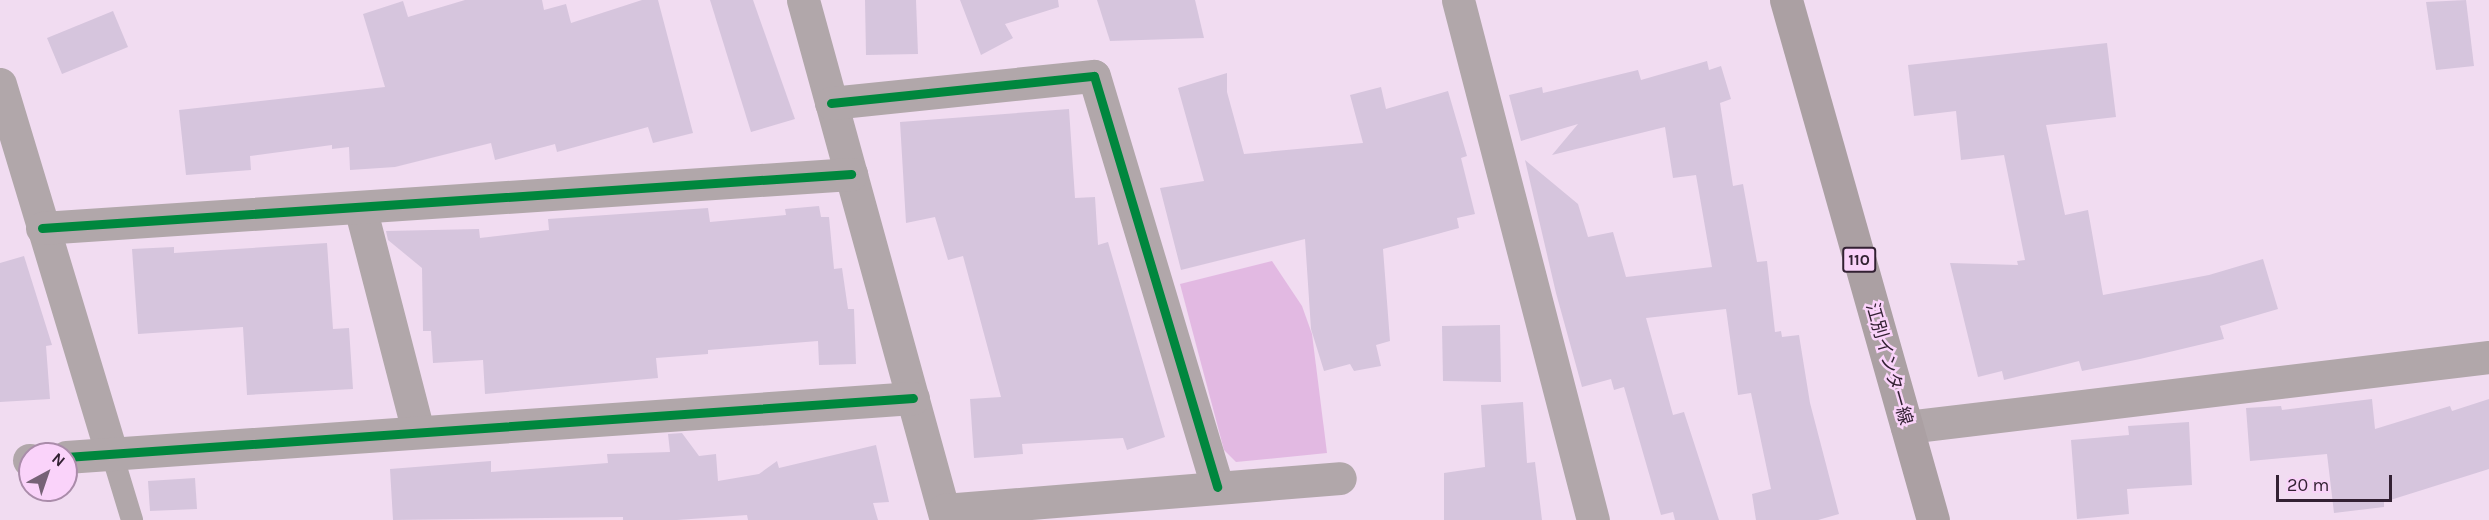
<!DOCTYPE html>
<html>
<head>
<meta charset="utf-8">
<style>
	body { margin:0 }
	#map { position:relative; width:2489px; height:520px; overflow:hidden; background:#f1dcf1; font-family:Karla,"Noto Sans JP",sans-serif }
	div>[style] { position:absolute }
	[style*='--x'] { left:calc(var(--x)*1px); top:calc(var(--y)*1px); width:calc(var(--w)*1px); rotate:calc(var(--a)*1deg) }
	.green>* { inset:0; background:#e2b9e2 }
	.building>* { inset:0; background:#d6c5dd }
	.lane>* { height:22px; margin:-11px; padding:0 11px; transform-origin:11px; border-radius:11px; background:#b1a7aa }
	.street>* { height:33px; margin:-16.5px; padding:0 16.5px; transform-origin:16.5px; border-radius:16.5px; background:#b1a7aa }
	.primary>* { height:33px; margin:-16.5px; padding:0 16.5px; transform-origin:16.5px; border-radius:16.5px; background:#aba0a3 }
	.cycleway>* { height:9px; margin:-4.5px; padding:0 4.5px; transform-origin:4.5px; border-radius:4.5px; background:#00873e }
	span { translate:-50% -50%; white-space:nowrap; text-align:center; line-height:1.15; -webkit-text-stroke:5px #fad3fa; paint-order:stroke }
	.shield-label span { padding:2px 4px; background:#fad3fa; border:2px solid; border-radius:4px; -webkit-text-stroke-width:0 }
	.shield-label { font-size:16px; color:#332133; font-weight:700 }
	.street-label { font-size:18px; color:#332133 }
	.north { position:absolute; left:18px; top:442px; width:60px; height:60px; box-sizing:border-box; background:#fad3fa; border:2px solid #aa8caa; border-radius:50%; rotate:40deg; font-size:16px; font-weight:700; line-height:24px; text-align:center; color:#332133 }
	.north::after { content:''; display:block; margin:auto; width:21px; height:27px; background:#766276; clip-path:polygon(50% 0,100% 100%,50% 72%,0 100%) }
	.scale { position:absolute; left:2276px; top:475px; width:116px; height:27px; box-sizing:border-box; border:3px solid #332133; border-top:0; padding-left:8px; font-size:18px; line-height:21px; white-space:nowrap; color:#332133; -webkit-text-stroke:4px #fad3fa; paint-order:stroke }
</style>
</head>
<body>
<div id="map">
	<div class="green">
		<div style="clip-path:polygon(1272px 261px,1302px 306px,1312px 334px,1327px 453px,1236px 462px,1224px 450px,1180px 284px)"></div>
	</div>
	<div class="building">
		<div style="clip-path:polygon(465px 0,542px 0,544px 10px,566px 4px,571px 23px,642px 0,658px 0,693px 133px,653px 143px,648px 127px,557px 152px,555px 144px,495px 160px,491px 143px,395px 167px,350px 170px,349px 147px,332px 149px,332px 145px,250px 156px,251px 170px,186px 175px,179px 110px,385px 87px,363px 14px,403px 1px,408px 17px)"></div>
		<div style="clip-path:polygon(710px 0,753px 0,795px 119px,751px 132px)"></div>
		<div style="clip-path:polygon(865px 0,916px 0,918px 54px,866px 55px)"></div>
		<div style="clip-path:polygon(960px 0,1058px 0,1059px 7px,1005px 24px,1013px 38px,981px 55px)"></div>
		<div style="clip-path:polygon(1097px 0,1195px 0,1204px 38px,1110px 41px)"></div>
		<div style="clip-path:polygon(2466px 0,2474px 66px,2436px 70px,2426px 2px)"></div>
		<div style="clip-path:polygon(113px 11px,128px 47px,62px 74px,47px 38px)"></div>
		<div style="clip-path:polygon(2107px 43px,2116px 117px,2046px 125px,2065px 215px,2088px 210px,2103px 295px,2209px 275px,2263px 259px,2278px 309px,2220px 326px,2224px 339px,2140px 359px,2082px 371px,2079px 361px,2004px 380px,2002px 371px,1978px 377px,1950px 263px,2018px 265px,2017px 261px,2025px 260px,2004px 155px,1961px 160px,1956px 111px,1914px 116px,1908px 65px)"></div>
		<div style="clip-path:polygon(1707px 61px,1709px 70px,1721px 66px,1731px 99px,1720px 103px,1733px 186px,1743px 184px,1757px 262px,1767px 261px,1775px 332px,1781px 331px,1782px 337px,1799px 335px,1810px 403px,1839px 514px,1818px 520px,1756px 520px,1752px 494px,1771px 489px,1751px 393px,1738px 395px,1726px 309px,1646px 318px,1673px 415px,1684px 412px,1719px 520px,1675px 520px,1673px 512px,1661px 515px,1624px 387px,1614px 390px,1611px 379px,1582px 387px,1556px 293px,1525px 160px,1578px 204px,1588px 237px,1613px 232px,1626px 277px,1712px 267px,1696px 175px,1673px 178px,1665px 127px,1552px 155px,1578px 124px,1521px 141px,1509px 95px,1542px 87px,1543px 93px,1638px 70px,1641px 80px)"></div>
		<div style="clip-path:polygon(1227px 73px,1227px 92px,1244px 154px,1363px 143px,1350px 95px,1381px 87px,1386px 109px,1448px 91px,1467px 156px,1461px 158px,1475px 214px,1457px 218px,1459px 228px,1383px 249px,1390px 341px,1376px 345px,1381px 366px,1354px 371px,1350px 364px,1324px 371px,1311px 329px,1305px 239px,1181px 270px,1160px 188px,1204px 181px,1178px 88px)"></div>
		<div style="clip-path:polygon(1069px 109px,1075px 198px,1095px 197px,1098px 245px,1108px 242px,1165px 437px,1127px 450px,1123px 438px,1022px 444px,1023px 454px,974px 458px,970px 399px,1001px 397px,963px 256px,948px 260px,935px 217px,906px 223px,900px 122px)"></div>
		<div style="clip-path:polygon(819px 206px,821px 217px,829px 217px,834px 269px,842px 268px,848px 309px,854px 309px,856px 364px,819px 365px,818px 341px,708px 350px,708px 354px,656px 358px,658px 378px,485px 394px,483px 360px,433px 363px,431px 331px,423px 331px,422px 268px,388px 240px,386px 231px,479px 229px,480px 238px,549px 230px,548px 219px,708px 208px,710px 222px,786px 215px,785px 209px)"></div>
		<div style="clip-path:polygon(327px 243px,333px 329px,349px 328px,353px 389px,247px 395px,243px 327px,138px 334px,132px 249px,174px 247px,174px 253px)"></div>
		<div style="clip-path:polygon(24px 256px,52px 345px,46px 346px,50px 399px,0 402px,0 263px)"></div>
		<div style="clip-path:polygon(1500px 325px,1501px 382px,1443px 381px,1442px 326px)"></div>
		<div style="clip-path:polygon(2372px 399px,2375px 429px,2450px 406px,2452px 411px,2489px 399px,2489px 469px,2384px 502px,2384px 507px,2334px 513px,2327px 454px,2250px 461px,2246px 408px,2281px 406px,2282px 410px)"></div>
		<div style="clip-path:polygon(1523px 402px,1527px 463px,1535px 462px,1542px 520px,1444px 520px,1444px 473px,1485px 467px,1481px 405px)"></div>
		<div style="clip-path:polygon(2189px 422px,2192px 485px,2127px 489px,2129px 514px,2077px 519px,2071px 440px,2129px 435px,2128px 426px)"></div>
		<div style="clip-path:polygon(682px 433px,699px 456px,716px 454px,718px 481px,759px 474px,777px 461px,779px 468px,876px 445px,889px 502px,873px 503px,878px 520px,748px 520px,747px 515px,677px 520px,623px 520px,623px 517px,393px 520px,390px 469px,491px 461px,491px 472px,608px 463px,607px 454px,670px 452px,668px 434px)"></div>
		<div style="clip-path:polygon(195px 478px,197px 509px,150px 511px,148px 481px)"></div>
	</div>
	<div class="lane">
		<div style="--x:112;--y:454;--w:69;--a:73.1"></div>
	</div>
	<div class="street">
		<div style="--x:803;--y:0;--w:539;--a:74.62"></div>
		<div style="--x:1458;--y:0;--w:537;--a:75.45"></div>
		<div style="--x:0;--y:84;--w:387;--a:73.2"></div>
		<div style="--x:831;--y:103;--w:264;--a:-5.9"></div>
		<div style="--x:1094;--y:76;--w:429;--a:73.3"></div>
		<div style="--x:360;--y:207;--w:232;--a:75.5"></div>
		<div style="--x:42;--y:228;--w:811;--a:-3.82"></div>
		<div style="--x:1907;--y:427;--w:586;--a:-6.86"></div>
		<div style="--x:66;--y:457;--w:849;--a:-3.98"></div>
		<div style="--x:29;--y:460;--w:1;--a:0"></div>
		<div style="--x:944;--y:510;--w:397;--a:-4.6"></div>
	</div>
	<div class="primary">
		<div style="--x:1786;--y:0;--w:540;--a:74.21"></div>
	</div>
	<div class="cycleway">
		<div style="--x:831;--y:103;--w:264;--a:-5.9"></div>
		<div style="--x:1094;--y:76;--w:429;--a:73.3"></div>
		<div style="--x:42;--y:228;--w:811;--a:-3.82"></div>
		<div style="--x:66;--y:457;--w:849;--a:-3.98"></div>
	</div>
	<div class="shield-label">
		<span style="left:1859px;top:260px">110</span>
	</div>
	<div class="street-label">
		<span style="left:1889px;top:364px;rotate:74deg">江別インター線</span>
	</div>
	<div class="north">N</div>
	<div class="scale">20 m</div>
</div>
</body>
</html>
